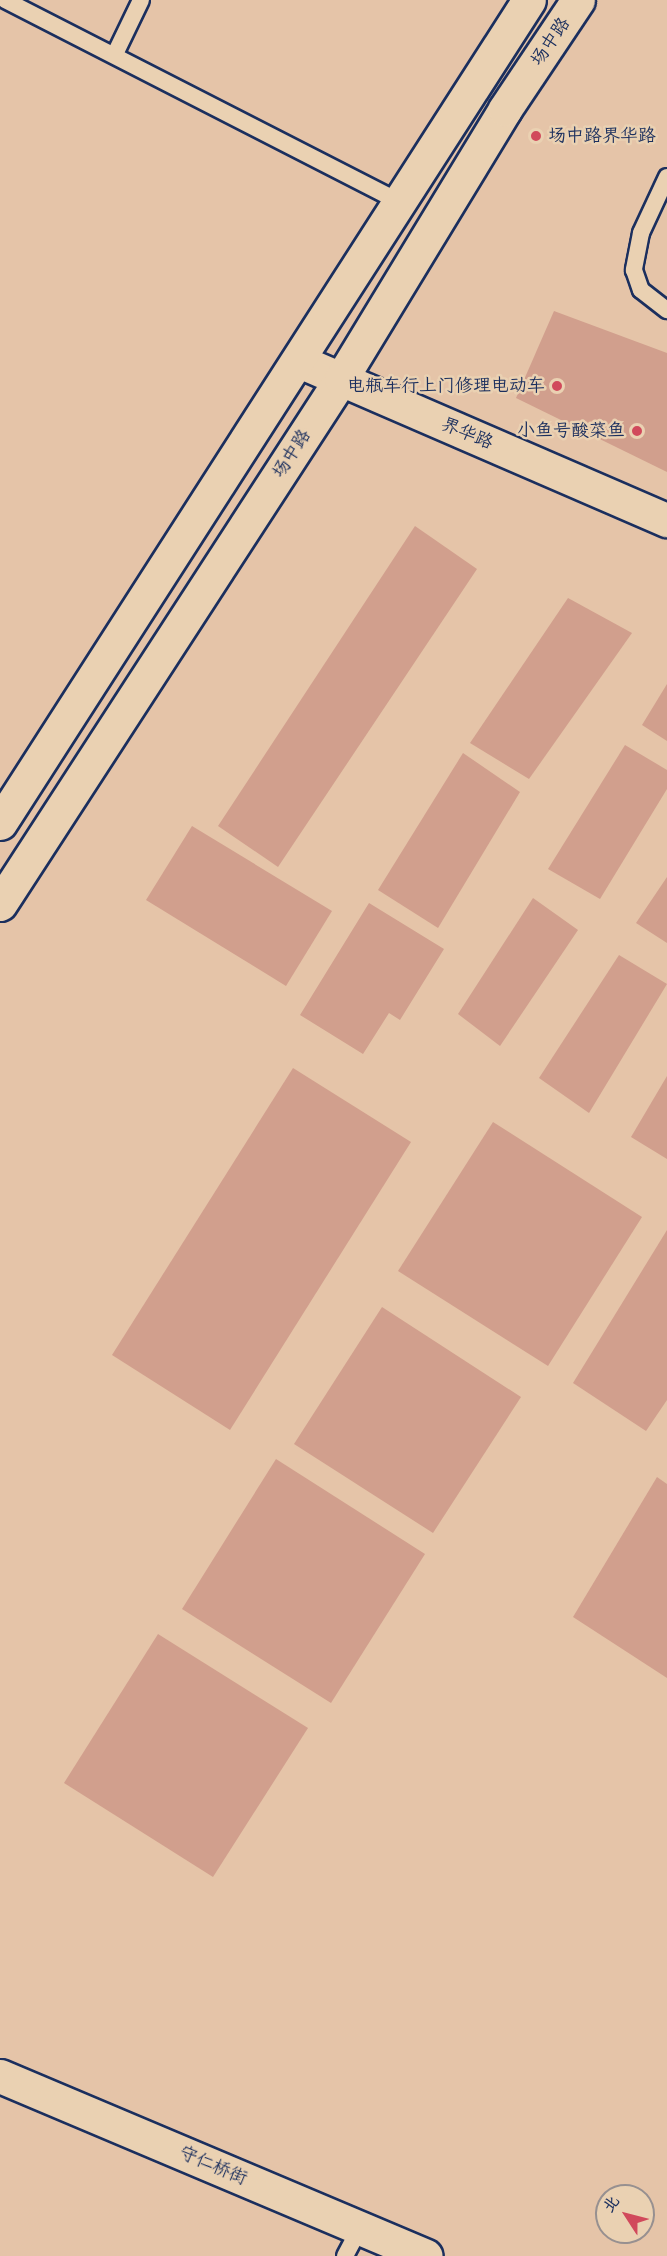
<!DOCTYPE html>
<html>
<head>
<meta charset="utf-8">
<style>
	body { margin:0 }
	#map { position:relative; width:667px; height:2256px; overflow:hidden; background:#e5c4a8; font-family:Mynerve,"LXGW WenKai TC",sans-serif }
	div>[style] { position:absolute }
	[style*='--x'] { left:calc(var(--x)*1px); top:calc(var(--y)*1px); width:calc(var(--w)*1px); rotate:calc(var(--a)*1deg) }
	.building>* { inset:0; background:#d19f8d }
	.roads { filter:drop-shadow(2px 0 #1b2f5e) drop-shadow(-2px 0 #1b2f5e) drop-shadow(0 2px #1b2f5e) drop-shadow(0 -2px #1b2f5e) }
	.service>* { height:16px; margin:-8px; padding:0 8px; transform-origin:8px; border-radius:8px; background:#ead1b2 }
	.minor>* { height:33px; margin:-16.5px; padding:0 16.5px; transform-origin:16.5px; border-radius:16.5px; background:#ead1b2 }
	.tertiary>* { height:33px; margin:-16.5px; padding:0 16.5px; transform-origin:16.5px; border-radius:16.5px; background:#ead1b2 }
	.primary>* { height:33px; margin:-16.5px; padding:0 16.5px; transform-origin:16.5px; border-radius:16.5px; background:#ead1b2 }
	.dots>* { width:16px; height:16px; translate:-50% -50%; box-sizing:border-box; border:3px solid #ead1b2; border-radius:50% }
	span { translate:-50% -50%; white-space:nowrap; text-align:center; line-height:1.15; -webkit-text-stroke:5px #ead1b2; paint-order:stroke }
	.street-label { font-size:18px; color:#1b2f5e }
	.poi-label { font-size:18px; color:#1b2f5e }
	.left { translate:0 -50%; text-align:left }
	.right { translate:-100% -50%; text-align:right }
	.north { position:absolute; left:595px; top:2184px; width:60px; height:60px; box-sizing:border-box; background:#ead1b2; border:2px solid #979090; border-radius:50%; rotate:306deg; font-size:16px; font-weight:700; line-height:24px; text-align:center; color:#1b2f5e }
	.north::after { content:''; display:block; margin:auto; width:21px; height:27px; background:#d1495b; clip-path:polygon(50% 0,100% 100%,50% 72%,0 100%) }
</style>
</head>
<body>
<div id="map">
	<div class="building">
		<div style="clip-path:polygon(554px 311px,667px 353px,667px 472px,516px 398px)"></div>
		<div style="clip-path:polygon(415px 526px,477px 569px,278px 867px,218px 826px)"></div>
		<div style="clip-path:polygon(568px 598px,632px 633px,529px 779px,470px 743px)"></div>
		<div style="clip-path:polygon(667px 684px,667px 741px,642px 725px)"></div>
		<div style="clip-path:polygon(625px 745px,667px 770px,667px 789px,600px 899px,548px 869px)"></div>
		<div style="clip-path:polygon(463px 753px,520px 792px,438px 928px,378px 890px)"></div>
		<div style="clip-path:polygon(192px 826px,332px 911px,286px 986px,146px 900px)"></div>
		<div style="clip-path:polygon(667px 877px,667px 943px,636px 923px)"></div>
		<div style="clip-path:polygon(533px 898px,578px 930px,500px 1046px,458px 1014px)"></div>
		<div style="clip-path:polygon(369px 903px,444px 949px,400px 1020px,389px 1013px,363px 1054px,300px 1015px)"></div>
		<div style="clip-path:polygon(619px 955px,667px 984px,589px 1113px,539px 1078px)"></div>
		<div style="clip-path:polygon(293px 1068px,411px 1142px,230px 1430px,112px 1355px)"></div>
		<div style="clip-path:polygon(667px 1076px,667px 1159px,631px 1137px)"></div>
		<div style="clip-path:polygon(493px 1122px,642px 1217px,548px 1366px,398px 1271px)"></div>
		<div style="clip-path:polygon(667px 1230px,667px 1400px,646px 1431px,573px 1383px)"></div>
		<div style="clip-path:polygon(382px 1307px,521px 1397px,433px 1533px,294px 1444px)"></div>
		<div style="clip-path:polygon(276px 1459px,425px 1554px,331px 1703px,182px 1609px)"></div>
		<div style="clip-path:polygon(657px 1477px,667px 1484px,667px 1678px,573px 1617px)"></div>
		<div style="clip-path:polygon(158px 1634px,308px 1728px,213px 1877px,64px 1783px)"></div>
	</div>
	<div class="roads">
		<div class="service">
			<div style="--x:5;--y:0;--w:441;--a:27.1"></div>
			<div style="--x:115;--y:54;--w:60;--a:-64.3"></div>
			<div style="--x:667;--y:177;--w:62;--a:114.9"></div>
			<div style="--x:641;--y:233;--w:38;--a:101"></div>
			<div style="--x:634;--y:270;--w:21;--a:71"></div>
			<div style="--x:641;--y:290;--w:33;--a:38"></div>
			<div style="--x:345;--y:2256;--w:32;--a:-62"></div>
		</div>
		<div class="minor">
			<div style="--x:299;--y:361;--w:401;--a:23.4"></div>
		</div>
		<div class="tertiary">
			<div style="--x:0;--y:2076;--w:462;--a:22.9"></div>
		</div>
		<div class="primary">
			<div style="--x:0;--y:823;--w:978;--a:-57.27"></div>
			<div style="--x:0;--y:904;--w:626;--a:-57"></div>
			<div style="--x:341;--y:379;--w:316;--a:-58.7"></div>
			<div style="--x:505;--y:109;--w:131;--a:-56.2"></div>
		</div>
	</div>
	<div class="dots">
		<div style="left:536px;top:136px;background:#d1495b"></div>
		<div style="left:557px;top:386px;background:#d1495b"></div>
		<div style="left:637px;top:431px;background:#d1495b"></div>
	</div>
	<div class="street-label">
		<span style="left:551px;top:42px;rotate:-56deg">场中路</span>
		<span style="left:467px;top:434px;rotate:23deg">界华路</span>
		<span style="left:292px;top:454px;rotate:-57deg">场中路</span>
		<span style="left:213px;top:2166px;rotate:23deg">守仁桥街</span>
	</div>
	<div class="poi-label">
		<span class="left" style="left:548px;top:136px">场中路界华路</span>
		<span class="right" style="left:545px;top:386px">电瓶车行上门修理电动车</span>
		<span class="right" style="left:625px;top:431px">小鱼号酸菜鱼</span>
	</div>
	<div class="north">北</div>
</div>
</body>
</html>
